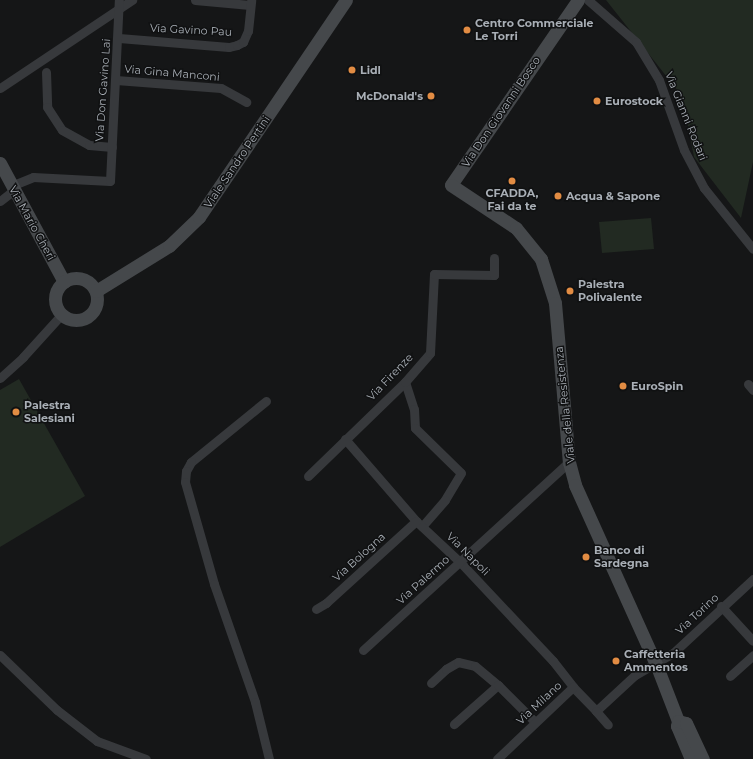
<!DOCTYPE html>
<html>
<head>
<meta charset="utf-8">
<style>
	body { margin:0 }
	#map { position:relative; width:753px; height:759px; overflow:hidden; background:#151617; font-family:Montserrat,sans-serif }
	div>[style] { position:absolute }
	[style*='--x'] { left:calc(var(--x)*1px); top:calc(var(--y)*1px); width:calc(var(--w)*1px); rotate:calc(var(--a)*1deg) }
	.green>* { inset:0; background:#222a22 }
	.street>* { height:9px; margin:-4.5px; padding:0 4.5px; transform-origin:4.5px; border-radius:4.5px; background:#37393c }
	.secondary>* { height:13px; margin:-6.5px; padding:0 6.5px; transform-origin:6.5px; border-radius:6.5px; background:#45484b }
	.secondary>.ring { margin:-6.5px; padding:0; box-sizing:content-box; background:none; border:13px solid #45484b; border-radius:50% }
	.dots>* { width:11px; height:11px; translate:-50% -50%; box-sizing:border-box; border:2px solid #101112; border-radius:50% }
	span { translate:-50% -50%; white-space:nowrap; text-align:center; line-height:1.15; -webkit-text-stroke:3px #101112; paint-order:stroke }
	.poi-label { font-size:11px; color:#a9afb6; font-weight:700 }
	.left { translate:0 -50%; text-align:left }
	.right { translate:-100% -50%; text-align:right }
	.street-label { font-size:11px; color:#a9afb6 }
</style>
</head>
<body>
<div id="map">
	<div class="green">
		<div style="clip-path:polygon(606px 0,753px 0,753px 162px,741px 218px,694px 157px,682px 96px)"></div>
		<div style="clip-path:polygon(651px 218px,654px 249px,602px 253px,599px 222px)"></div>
		<div style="clip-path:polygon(19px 379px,85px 496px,0 547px,0 390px)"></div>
	</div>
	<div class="street">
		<div style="--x:195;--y:0;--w:55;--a:5.2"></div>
		<div style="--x:588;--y:0;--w:64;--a:41.2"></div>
		<div style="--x:636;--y:42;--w:44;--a:58.8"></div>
		<div style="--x:659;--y:80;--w:74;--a:70.3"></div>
		<div style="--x:684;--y:150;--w:43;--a:62.2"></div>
		<div style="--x:704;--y:188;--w:78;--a:51.2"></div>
		<div style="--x:119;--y:38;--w:110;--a:4.7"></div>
		<div style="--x:229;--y:47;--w:8;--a:-14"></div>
		<div style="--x:237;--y:45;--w:7;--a:-27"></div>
		<div style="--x:243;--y:42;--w:12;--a:-66"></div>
		<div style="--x:248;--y:31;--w:31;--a:-84"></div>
		<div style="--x:46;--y:72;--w:35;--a:88"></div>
		<div style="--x:47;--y:107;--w:27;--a:57"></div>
		<div style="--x:62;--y:130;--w:31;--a:29"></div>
		<div style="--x:89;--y:145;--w:23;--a:5"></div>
		<div style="--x:116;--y:80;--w:105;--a:4.4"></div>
		<div style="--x:221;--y:88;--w:29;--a:29"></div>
		<div style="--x:0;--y:88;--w:159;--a:-33.7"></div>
		<div style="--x:11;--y:186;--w:24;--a:-22"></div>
		<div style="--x:33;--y:177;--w:77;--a:3"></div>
		<div style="--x:110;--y:181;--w:181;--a:-87.2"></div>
		<div style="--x:0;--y:201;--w:18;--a:-38"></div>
		<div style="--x:0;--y:378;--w:31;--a:-42"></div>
		<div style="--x:23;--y:357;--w:58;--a:-47.8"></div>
		<div style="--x:405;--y:382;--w:28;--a:72"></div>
		<div style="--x:414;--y:409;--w:19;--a:87"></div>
		<div style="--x:415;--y:428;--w:64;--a:44.4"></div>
		<div style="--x:461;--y:473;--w:31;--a:121"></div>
		<div style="--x:445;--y:500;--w:35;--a:131"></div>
		<div style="--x:748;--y:384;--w:8;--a:50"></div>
		<div style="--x:266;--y:401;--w:97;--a:140.9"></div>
		<div style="--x:191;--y:462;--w:10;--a:119"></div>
		<div style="--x:186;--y:471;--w:11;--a:95"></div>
		<div style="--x:185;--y:482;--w:106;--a:74.1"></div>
		<div style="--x:214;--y:584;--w:125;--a:70.8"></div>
		<div style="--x:255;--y:702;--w:59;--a:76.2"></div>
		<div style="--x:345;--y:439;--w:108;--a:49.1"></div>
		<div style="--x:416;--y:521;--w:60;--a:43"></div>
		<div style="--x:460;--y:562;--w:136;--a:46.8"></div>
		<div style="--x:553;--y:661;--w:33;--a:52"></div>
		<div style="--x:573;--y:687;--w:33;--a:46"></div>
		<div style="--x:596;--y:711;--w:53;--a:-42.7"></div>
		<div style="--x:635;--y:675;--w:44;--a:-30.1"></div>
		<div style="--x:673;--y:653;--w:109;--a:-42.8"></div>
		<div style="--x:308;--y:476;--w:135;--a:-44.1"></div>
		<div style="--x:405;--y:382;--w:38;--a:-49"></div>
		<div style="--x:430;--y:353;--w:79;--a:-87.1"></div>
		<div style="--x:434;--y:274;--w:60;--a:1"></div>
		<div style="--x:494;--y:275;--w:17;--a:-90"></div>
		<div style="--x:721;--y:606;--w:47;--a:47.6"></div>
		<div style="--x:316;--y:609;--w:12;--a:-31"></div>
		<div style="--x:326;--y:603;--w:122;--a:-42.3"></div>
		<div style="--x:363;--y:650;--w:279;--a:-42.4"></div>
		<div style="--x:0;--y:655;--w:79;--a:44"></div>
		<div style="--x:57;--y:710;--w:51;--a:37.8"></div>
		<div style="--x:97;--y:741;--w:52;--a:20.2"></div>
		<div style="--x:730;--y:676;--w:31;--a:-42"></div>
		<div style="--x:431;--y:683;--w:21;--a:-43"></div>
		<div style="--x:446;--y:669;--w:14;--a:-30"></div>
		<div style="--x:458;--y:662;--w:17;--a:13"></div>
		<div style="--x:475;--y:666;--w:30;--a:40"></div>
		<div style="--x:498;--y:685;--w:59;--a:138.4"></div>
		<div style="--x:498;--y:685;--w:52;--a:45"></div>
		<div style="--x:596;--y:711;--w:18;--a:49"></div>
		<div style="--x:497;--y:759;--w:105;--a:-43.5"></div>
	</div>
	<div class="secondary">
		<div style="--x:578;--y:0;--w:224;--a:124.5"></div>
		<div style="--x:451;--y:185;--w:78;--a:33.5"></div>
		<div style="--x:516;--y:228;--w:40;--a:51"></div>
		<div style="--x:541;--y:259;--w:46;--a:72.3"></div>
		<div style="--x:555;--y:303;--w:160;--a:85"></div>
		<div style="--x:569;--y:462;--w:24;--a:75"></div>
		<div style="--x:575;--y:485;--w:196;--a:65.7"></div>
		<div style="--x:656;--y:664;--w:61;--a:68.9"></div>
		<div style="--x:678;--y:721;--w:5;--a:101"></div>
		<div style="--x:677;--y:726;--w:36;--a:67"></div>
		<div style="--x:0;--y:163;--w:135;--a:61.7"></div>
		<div class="ring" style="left:55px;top:278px;width:29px;height:29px"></div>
		<div style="--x:96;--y:291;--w:86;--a:-31.7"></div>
		<div style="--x:169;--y:246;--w:42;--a:-44"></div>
		<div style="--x:199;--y:217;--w:262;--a:-55.9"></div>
		<div style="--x:678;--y:721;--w:8;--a:14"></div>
		<div style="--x:686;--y:723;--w:40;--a:65"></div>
	</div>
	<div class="dots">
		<div style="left:467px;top:30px;background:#e28c43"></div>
		<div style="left:352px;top:70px;background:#e28c43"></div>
		<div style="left:431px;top:96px;background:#e28c43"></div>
		<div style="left:597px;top:101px;background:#e28c43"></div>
		<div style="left:512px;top:181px;background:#e28c43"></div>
		<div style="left:558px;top:196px;background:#e28c43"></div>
		<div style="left:570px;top:291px;background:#e28c43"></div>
		<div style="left:623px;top:386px;background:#e28c43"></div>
		<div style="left:16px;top:412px;background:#e28c43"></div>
		<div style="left:586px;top:557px;background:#e28c43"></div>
		<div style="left:616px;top:661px;background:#e28c43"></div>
	</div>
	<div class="poi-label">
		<span class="left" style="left:475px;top:30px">Centro Commerciale<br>Le Torri</span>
		<span class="left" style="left:360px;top:70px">Lidl</span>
		<span class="right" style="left:423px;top:96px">McDonald's</span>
		<span class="left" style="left:605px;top:101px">Eurostock</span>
		<span style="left:512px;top:200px">CFADDA,<br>Fai da te</span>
		<span class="left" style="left:566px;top:196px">Acqua &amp; Sapone</span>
		<span class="left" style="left:578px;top:291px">Palestra<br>Polivalente</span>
		<span class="left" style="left:631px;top:386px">EuroSpin</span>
		<span class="left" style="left:24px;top:412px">Palestra<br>Salesiani</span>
		<span class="left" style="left:594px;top:557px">Banco di<br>Sardegna</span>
		<span class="left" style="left:624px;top:661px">Caffetteria<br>Ammentos</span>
	</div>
	<div class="street-label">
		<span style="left:191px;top:30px;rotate:3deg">Via Gavino Pau</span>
		<span style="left:172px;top:73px;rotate:5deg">Via Gina Manconi</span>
		<span style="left:103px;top:90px;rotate:-86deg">Via Don Gavino Lai</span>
		<span style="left:501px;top:112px;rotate:-56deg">Via Don Giovanni Bosco</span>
		<span style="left:686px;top:116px;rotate:68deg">Via Gianni Rodari</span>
		<span style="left:237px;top:162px;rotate:-56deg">Viale Sandro Pertini</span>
		<span style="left:32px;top:223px;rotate:61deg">Via Mario Cheri</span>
		<span style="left:390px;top:377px;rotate:-46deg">Via Firenze</span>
		<span style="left:565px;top:405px;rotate:-96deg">Viale della Resistenza</span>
		<span style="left:468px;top:554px;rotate:45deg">Via Napoli</span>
		<span style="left:359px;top:557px;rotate:-42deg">Via Bologna</span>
		<span style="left:423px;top:580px;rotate:-42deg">Via Palermo</span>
		<span style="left:697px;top:614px;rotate:-43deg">Via Torino</span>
		<span style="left:539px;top:703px;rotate:-43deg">Via Milano</span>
	</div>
</div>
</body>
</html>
